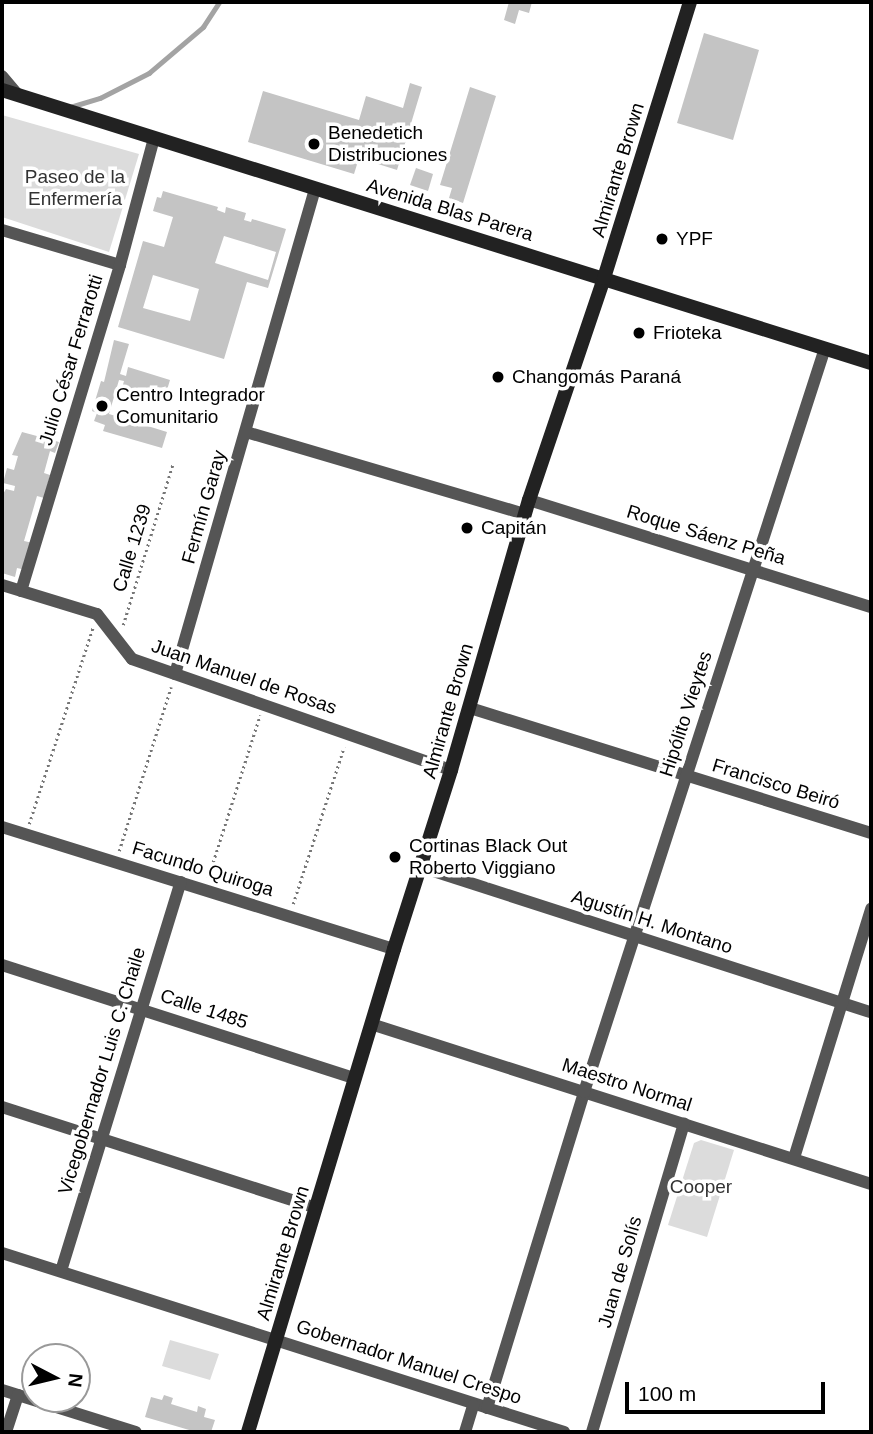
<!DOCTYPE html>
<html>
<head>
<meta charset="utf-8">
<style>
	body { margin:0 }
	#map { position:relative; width:873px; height:1434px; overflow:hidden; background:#fff; font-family:Arial,sans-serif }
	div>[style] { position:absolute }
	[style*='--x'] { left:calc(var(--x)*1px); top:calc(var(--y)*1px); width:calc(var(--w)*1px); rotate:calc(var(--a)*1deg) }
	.green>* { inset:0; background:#dcdcdc }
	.stream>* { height:4.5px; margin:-2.25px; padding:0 2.25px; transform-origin:2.25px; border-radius:2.25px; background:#a3a3a3 }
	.building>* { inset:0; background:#c4c4c4 }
	.path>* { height:2.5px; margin-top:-1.25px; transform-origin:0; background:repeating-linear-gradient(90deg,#777 0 2px,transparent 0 5.5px) }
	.street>* { height:12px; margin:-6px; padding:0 6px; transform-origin:6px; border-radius:6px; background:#555 }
	.secondary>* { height:14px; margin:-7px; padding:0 7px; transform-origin:7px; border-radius:7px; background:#222 }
	.dots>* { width:19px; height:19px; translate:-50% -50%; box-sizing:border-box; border:4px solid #fff; border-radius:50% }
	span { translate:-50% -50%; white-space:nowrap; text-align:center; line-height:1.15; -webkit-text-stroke:7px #fff; paint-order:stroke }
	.poi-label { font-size:19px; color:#000 }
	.left { translate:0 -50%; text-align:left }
	.street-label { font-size:19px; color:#000 }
	.park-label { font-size:19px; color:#333 }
	.frame { position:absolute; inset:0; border:4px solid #000; pointer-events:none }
	.north { position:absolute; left:21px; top:1343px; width:70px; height:70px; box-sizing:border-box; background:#fff; border:2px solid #999; border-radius:50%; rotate:97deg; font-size:19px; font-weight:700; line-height:28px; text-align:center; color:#000 }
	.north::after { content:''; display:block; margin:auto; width:24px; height:32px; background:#000; clip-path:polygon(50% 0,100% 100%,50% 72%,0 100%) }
	.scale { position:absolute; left:625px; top:1382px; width:200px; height:32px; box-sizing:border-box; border:4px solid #000; border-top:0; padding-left:9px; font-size:21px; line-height:24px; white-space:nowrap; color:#000; -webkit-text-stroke:5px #fff; paint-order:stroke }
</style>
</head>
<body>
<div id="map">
	<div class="green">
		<div style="clip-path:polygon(2px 115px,139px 154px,109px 252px,2px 217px)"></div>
		<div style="clip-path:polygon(701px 1140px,734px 1150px,707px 1237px,668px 1225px,694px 1143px)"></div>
		<div style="clip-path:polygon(170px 1340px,219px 1354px,210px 1380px,162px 1366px)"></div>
	</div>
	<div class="stream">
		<div style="--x:70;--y:107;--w:31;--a:-17"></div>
		<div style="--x:100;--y:98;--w:55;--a:-27"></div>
		<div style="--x:149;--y:73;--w:71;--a:-40.4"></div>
		<div style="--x:203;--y:27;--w:30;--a:-57"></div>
	</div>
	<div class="building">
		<div style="clip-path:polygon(509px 2px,532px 2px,529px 13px,519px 10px,515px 24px,504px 20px)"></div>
		<div style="clip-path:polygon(704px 33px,759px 50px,733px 140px,677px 123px)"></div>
		<div style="clip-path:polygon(410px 83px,422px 87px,397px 170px,359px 158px,354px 174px,248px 142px,263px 91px,359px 120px,366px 96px,403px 108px)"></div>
		<div style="clip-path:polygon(470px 87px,496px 96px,463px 203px,449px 198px,452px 188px,440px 185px)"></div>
		<div style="clip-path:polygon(416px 168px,433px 174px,428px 191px,410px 185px)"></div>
		<div style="clip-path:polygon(evenodd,163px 191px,218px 207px,217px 210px,225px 213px,226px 207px,246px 213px,244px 220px,251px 222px,252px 219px,286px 229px,268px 288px,247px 282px,224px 359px,118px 327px,143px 241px,164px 247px,173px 217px,153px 211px,157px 197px,161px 198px,163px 191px,224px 236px,276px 252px,268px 280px,215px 263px,224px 236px,163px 191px,153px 275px,199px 289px,190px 321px,143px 308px,153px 275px)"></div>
		<div style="clip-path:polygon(114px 340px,129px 344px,120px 374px,126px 376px,128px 367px,170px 380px,164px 400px,122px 388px,124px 381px,119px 380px,109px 414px,167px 432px,162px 448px,103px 431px,105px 425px,94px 421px,97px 413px,92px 411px,101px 381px,104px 382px)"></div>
		<div style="clip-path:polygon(22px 432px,59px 442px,55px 453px,50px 451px,44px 473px,50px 475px,44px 498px,37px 496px,24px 541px,33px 543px,26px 570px,17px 568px,15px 577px,2px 573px,2px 496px,6px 489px,14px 491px,15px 486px,3px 483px,7px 468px,14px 470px,18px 456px,12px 455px)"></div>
		<div style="clip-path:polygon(164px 1395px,173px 1398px,171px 1404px,197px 1412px,198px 1406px,206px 1409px,204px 1417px,215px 1420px,211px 1432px,196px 1432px,145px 1417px,151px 1397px,162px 1400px)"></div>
	</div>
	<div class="path">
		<div style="--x:123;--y:625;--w:170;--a:-72.8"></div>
		<div style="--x:29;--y:824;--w:207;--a:-72"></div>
		<div style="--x:119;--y:851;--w:172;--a:-72.4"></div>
		<div style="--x:208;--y:878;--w:171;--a:-72.3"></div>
		<div style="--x:293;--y:904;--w:165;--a:-72"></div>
	</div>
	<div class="street">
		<div style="--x:2;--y:76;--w:25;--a:50"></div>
		<div style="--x:2;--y:230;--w:123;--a:16.5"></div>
		<div style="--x:246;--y:432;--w:291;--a:16.4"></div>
		<div style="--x:529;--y:500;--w:358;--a:17.4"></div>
		<div style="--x:2;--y:585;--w:99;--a:17"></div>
		<div style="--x:97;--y:614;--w:57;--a:52.1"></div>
		<div style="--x:132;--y:659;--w:338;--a:19.2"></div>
		<div style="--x:21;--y:591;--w:341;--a:-73.1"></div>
		<div style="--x:120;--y:265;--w:131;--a:-75"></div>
		<div style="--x:175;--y:674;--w:505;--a:-73.9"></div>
		<div style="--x:470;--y:708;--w:420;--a:17.3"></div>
		<div style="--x:2;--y:827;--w:411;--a:17.3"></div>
		<div style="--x:421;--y:867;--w:473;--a:17.9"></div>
		<div style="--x:2;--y:965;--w:371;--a:17.8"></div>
		<div style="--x:371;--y:1024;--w:525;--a:17.74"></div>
		<div style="--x:2;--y:1107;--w:330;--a:17.8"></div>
		<div style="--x:794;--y:1158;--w:261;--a:-72.8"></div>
		<div style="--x:2;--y:1253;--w:590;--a:17.67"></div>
		<div style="--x:61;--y:1271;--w:407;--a:-72.9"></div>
		<div style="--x:2;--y:1390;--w:140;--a:17.4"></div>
		<div style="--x:487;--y:1408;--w:331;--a:-72.9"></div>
		<div style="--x:584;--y:1092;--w:782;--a:-72.05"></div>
		<div style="--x:6;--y:1432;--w:39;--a:-72"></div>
		<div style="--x:465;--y:1432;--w:28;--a:-73"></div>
		<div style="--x:592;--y:1432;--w:322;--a:-73.4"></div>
	</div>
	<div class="secondary">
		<div style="--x:2;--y:90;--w:911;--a:17.44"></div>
		<div style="--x:248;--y:1432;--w:505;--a:-73.18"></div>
		<div style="--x:394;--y:949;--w:188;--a:-72.3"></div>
		<div style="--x:451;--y:770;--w:281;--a:-73.9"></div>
		<div style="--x:529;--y:500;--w:234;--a:-71.3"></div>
		<div style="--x:604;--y:278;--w:289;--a:-72.7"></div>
	</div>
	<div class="dots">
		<div style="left:314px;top:144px;background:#000"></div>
		<div style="left:662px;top:239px;background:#000"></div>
		<div style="left:639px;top:333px;background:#000"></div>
		<div style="left:498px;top:377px;background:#000"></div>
		<div style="left:102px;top:406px;background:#000"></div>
		<div style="left:467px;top:528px;background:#000"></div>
		<div style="left:395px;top:857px;background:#000"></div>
	</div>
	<div class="poi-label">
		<span class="left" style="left:328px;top:144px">Benedetich<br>Distribuciones</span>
		<span class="left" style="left:676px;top:239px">YPF</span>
		<span class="left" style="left:653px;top:333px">Frioteka</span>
		<span class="left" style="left:512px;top:377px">Changomás Paraná</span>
		<span class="left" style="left:116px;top:406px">Centro Integrador<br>Comunitario</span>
		<span class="left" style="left:481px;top:528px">Capitán</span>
		<span class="left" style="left:409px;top:857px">Cortinas Black Out<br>Roberto Viggiano</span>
	</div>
	<div class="street-label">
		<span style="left:618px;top:170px;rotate:-73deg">Almirante Brown</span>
		<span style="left:450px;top:210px;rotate:17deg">Avenida Blas Parera</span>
		<span style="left:71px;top:360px;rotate:-73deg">Julio César Ferrarotti</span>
		<span style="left:204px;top:507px;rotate:-74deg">Fermín Garay</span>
		<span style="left:706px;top:535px;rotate:17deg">Roque Sáenz Peña</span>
		<span style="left:132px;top:548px;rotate:-73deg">Calle 1239</span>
		<span style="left:244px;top:677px;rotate:19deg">Juan Manuel de Rosas</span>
		<span style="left:448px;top:711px;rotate:-74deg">Almirante Brown</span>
		<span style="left:686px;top:714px;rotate:-72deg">Hipólito Vieytes</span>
		<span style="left:776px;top:784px;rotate:17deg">Francisco Beiró</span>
		<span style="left:203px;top:869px;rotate:17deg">Facundo Quiroga</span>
		<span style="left:652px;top:922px;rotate:18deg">Agustín H. Montano</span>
		<span style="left:204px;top:1009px;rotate:18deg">Calle 1485</span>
		<span style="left:102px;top:1071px;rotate:-73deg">Vicegobernador Luis C. Chaile</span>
		<span style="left:627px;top:1085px;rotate:18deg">Maestro Normal</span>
		<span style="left:283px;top:1253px;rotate:-73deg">Almirante Brown</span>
		<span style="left:620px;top:1272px;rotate:-74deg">Juan de Solís</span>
		<span style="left:409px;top:1362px;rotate:18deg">Gobernador Manuel Crespo</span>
	</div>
	<div class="park-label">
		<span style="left:75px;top:188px">Paseo de la<br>Enfermería</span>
		<span style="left:701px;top:1187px">Cooper</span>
	</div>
	<div class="frame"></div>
	<div class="north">N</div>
	<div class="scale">100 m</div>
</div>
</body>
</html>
